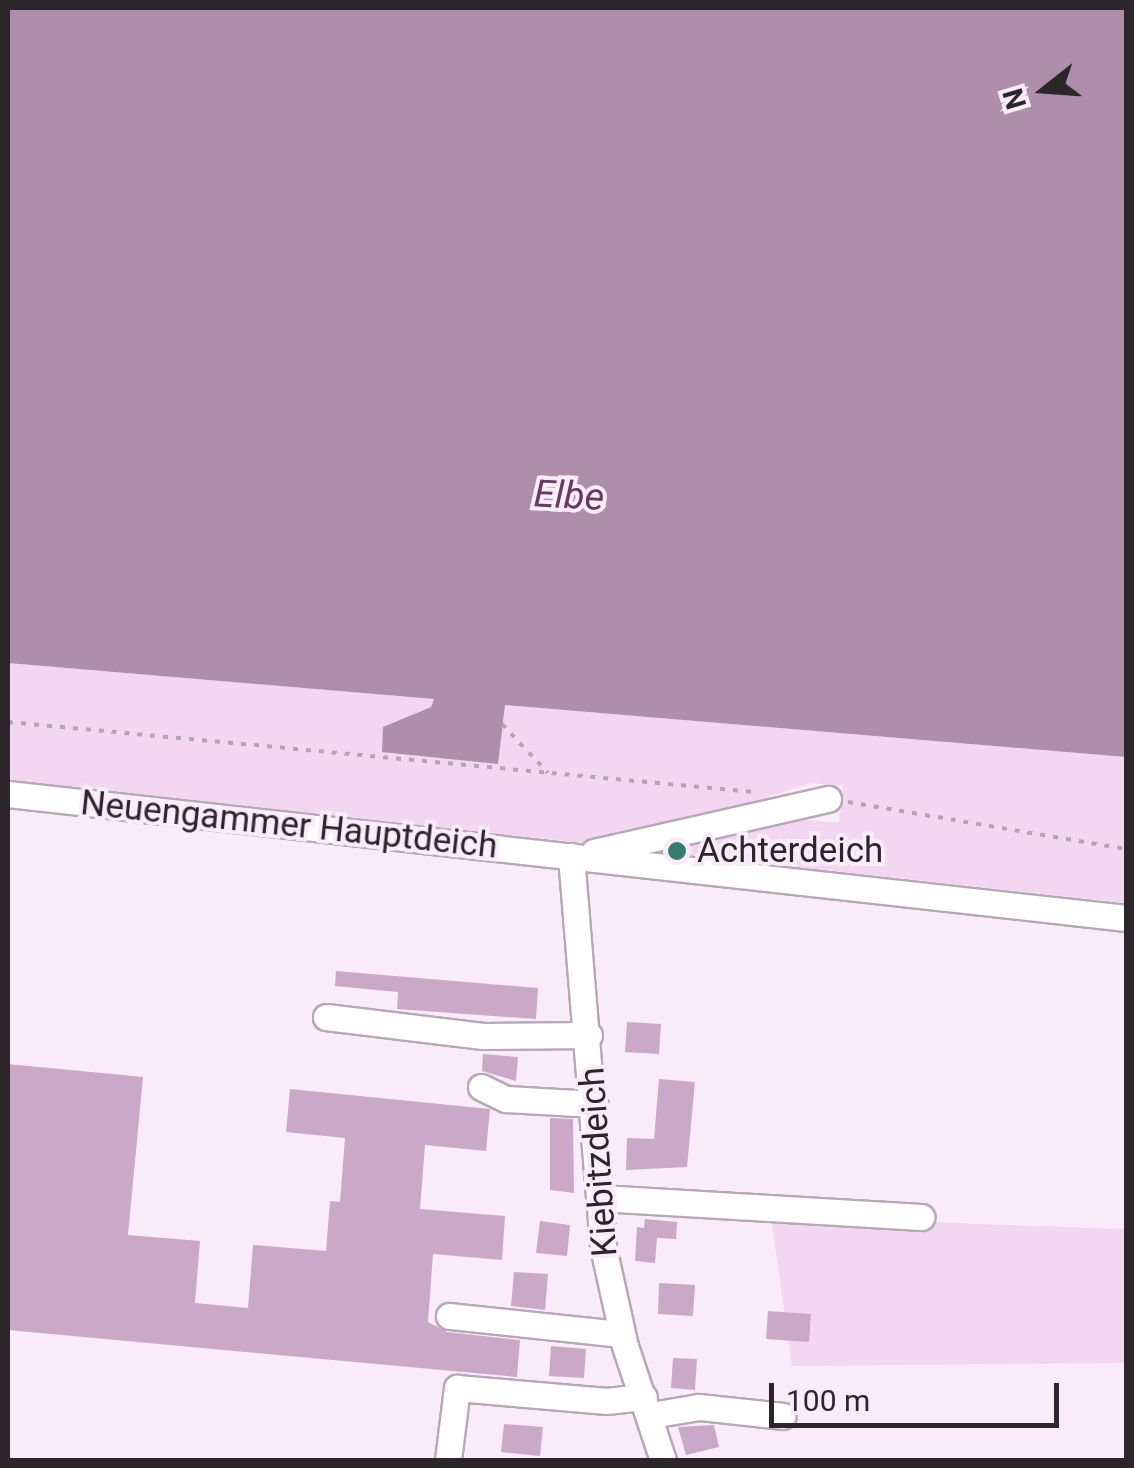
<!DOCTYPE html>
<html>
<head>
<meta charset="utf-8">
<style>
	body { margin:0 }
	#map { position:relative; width:1134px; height:1468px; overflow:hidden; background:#faebf9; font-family:Roboto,sans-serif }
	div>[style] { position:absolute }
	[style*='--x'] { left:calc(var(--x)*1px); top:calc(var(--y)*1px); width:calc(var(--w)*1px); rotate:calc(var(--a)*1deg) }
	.green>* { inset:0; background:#f3d6f1 }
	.water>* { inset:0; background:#ad8eab }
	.building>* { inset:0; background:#c9a9c7 }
	.path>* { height:4px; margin-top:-2px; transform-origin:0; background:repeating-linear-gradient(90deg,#b2a6b1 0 5px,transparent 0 13px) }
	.roads { filter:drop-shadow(2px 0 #b7a8b6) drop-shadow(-2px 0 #b7a8b6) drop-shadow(0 2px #b7a8b6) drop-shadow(0 -2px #b7a8b6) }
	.minor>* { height:25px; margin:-12.5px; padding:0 12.5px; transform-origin:12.5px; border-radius:12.5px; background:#fff }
	.dots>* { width:28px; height:28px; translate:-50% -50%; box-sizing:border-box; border:5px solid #faebf9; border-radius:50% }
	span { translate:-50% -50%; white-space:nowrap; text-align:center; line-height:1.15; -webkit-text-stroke:8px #faebf9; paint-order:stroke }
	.street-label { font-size:35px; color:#2c262b }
	.poi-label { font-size:35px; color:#2c262b }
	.left { translate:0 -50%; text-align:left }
	.water-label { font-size:38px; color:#653a63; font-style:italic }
	.frame { position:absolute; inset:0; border:10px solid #2c262b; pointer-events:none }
	.north { position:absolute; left:994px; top:40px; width:100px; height:100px; -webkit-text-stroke:8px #faebf9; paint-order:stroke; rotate:253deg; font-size:28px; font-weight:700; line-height:40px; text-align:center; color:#2c262b }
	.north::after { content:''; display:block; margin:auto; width:35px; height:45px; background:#2c262b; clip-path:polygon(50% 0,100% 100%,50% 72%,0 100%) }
	.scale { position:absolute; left:769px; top:1383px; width:290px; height:45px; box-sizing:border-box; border:5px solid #2c262b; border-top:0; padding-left:12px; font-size:30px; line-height:35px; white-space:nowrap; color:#2c262b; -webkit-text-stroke:8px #faebf9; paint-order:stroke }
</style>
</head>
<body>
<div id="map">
	<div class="green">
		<div style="clip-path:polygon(8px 663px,434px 699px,431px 707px,384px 727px,498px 763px,504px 705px,1126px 757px,1126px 903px,627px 848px,789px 818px,839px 823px,843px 786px,812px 783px,767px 797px,787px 805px,585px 843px,8px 781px)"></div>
		<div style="clip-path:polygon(771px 1217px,1126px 1229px,1126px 1363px,792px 1366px)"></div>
	</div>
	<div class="water">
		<div style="clip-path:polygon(8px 8px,1126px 8px,1126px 757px,505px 705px,498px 764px,382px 752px,383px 727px,431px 707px,434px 699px,8px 663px)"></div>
	</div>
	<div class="building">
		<div style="clip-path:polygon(336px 971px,538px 988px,536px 1019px,397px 1009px,398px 992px,335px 986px)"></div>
		<div style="clip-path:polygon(627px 1022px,661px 1024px,659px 1054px,625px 1052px)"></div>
		<div style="clip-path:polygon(483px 1054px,518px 1057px,516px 1081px,482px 1071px)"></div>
		<div style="clip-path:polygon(8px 1064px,143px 1077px,128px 1235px,200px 1241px,195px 1303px,248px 1308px,253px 1245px,326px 1251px,330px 1201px,340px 1202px,345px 1138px,286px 1132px,290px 1089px,490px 1109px,486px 1151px,425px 1145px,420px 1209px,505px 1216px,502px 1260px,433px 1254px,428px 1322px,447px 1332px,520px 1340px,517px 1377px,8px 1330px)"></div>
		<div style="clip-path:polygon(659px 1079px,695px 1082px,687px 1167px,626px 1170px,627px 1138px,654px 1139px)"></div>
		<div style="clip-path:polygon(550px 1118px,573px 1119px,574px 1193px,550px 1190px)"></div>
		<div style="clip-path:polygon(645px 1219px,677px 1222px,676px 1239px,657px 1238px,655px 1263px,635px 1261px,637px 1227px,644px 1228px)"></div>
		<div style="clip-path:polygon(540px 1221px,570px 1225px,567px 1256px,536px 1253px)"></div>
		<div style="clip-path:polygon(514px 1272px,548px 1274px,545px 1310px,511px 1306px)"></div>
		<div style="clip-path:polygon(659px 1283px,695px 1285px,693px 1316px,658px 1314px)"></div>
		<div style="clip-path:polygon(768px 1311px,811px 1314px,809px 1342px,766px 1339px)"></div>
		<div style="clip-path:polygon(551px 1346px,586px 1349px,584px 1378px,549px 1376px)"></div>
		<div style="clip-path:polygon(673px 1358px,697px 1359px,695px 1390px,671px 1388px)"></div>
		<div style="clip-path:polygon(504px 1424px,543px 1427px,540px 1456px,501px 1452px)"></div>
		<div style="clip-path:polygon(714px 1425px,719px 1447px,686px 1455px,678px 1427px)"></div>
	</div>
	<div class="path">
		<div style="--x:8;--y:722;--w:749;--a:5.36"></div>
		<div style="--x:502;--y:724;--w:67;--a:46.8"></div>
		<div style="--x:848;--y:802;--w:282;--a:9.6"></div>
	</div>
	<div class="roads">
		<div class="minor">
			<div style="--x:8;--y:794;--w:1125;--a:6.33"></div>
			<div style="--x:594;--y:852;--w:240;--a:-12.8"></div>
			<div style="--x:571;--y:856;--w:392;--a:85.3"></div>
			<div style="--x:603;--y:1247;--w:101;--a:77.5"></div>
			<div style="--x:625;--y:1346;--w:120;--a:71.6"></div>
			<div style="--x:326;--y:1017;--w:158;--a:6.9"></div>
			<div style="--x:483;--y:1036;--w:106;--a:-0.5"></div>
			<div style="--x:481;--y:1087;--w:28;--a:26"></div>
			<div style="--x:506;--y:1099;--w:89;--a:3.2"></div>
			<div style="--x:600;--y:1198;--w:322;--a:3.4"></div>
			<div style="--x:449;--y:1316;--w:173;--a:6"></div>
			<div style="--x:651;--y:1415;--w:49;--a:-9.5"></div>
			<div style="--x:699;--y:1407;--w:84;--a:6.1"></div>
			<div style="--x:448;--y:1460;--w:73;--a:-82.9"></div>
			<div style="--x:457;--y:1388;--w:150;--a:5"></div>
			<div style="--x:606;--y:1401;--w:38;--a:-6"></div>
		</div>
	</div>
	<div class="dots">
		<div style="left:677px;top:851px;background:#377b6d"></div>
	</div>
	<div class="street-label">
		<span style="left:289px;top:825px;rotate:6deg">Neuengammer Hauptdeich</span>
		<span style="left:599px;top:1162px;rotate:-94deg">Kiebitzdeich</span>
	</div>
	<div class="poi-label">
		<span class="left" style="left:697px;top:851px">Achterdeich</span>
	</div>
	<div class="water-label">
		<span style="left:569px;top:496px;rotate:3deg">Elbe</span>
	</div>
	<div class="frame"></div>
	<div class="north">N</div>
	<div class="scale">100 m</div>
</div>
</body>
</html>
